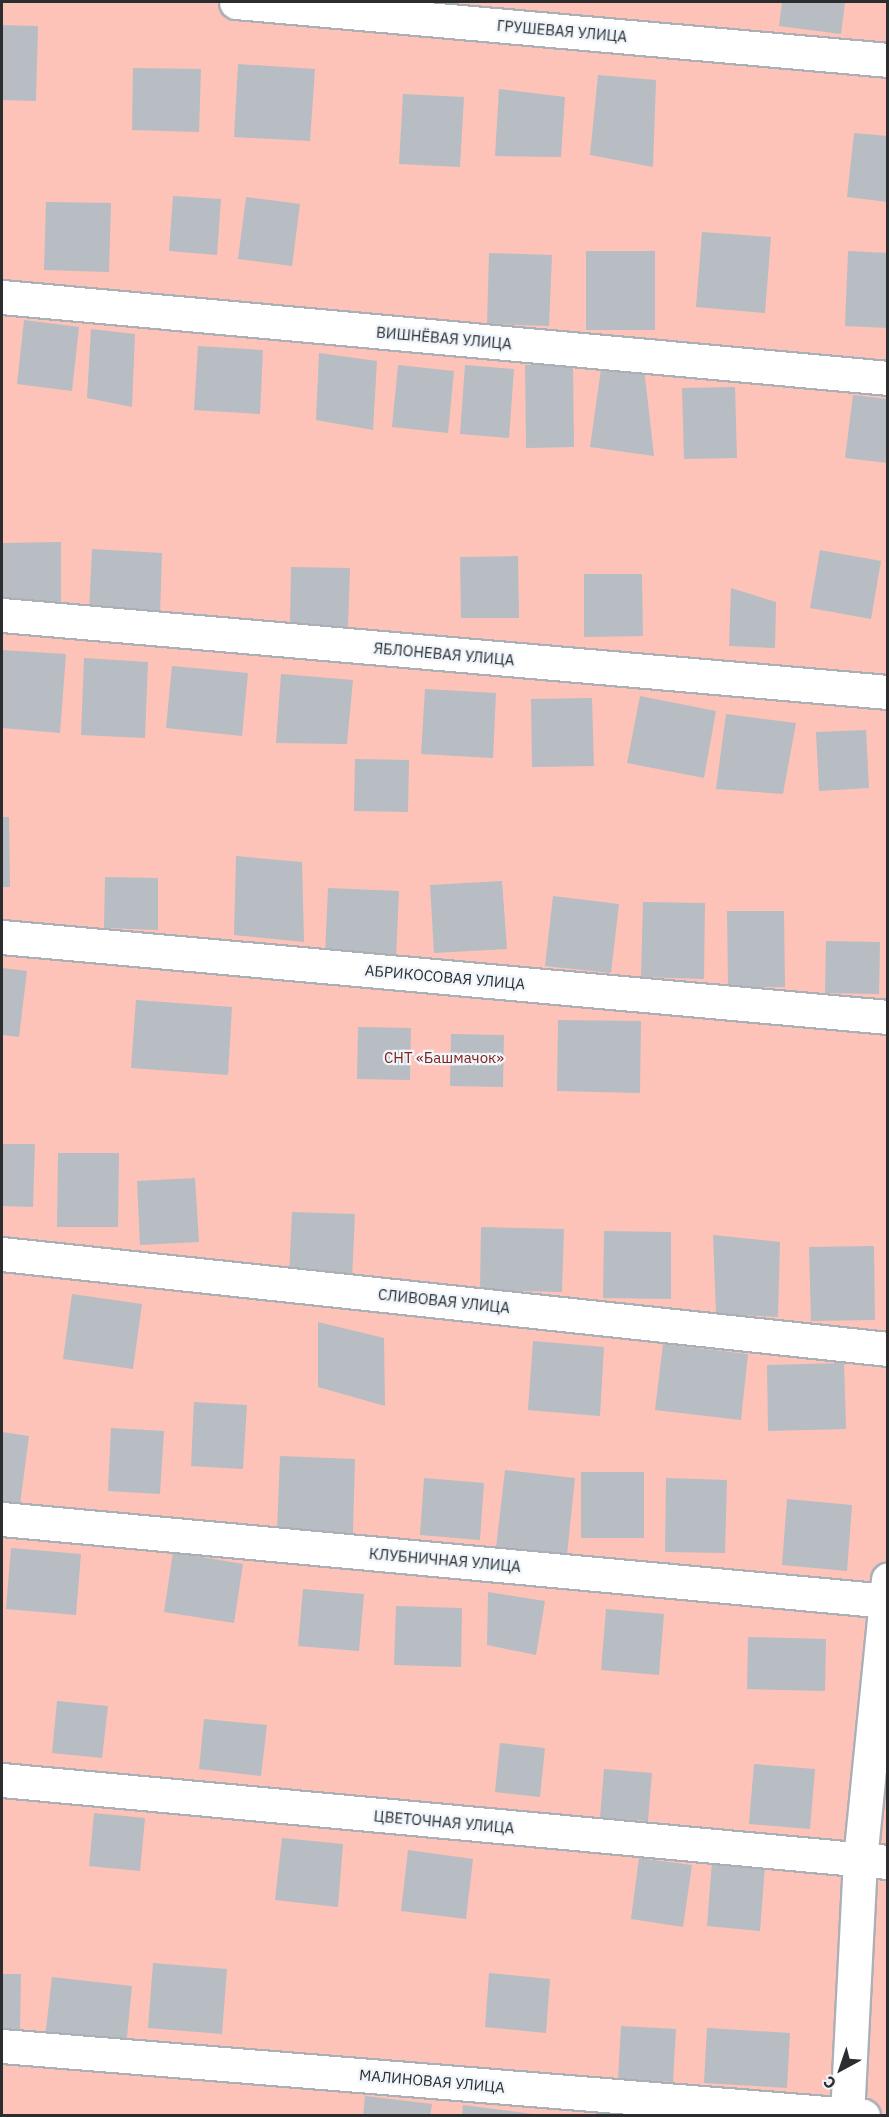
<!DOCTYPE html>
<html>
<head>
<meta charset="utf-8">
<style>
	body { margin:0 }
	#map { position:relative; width:889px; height:2117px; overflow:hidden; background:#e2e8ee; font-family:"IBM Plex Sans",sans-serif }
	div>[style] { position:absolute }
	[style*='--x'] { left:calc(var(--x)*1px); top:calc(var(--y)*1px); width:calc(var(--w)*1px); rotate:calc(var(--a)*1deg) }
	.green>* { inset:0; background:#fdc3b9 }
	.building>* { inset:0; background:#b7bdc3 }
	.roads { filter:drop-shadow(2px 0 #aab0b6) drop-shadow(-2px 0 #aab0b6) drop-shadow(0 2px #aab0b6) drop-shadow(0 -2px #aab0b6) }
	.minor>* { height:33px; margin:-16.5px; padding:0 16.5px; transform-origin:16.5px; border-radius:16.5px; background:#fff }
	span { translate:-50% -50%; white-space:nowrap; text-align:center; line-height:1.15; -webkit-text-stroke:4.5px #eff5fb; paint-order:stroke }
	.street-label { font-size:15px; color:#2b2d2f }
	.park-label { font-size:15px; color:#802218 }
	.frame { position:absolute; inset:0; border:3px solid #2b2d2f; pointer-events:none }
	.north { position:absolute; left:811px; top:2039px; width:60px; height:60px; -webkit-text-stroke:4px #eff5fb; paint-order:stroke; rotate:220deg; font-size:16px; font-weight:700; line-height:24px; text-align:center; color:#2b2d2f }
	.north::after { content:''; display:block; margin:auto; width:21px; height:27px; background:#2b2d2f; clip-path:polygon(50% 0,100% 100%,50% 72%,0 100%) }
</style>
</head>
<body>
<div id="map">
	<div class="green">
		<div style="clip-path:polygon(2px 2px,887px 2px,887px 2115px,2px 2115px)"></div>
	</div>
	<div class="building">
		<div style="clip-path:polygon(782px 2px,845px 2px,841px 34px,779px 26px)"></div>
		<div style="clip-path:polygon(2px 25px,38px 26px,36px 101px,2px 100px)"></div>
		<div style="clip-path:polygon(238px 64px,315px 69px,310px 141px,234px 137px)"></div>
		<div style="clip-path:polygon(133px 68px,201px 69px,199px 132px,132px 130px)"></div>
		<div style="clip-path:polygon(598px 75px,656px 80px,653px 167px,590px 155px)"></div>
		<div style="clip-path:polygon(499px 89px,565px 97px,561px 157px,495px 156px)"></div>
		<div style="clip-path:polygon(403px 94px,464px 97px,460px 167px,399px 164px)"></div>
		<div style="clip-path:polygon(854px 133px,888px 136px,888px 202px,847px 197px)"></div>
		<div style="clip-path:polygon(173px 196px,221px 199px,217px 255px,169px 251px)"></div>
		<div style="clip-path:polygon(246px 197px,300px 204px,292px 266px,238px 259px)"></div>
		<div style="clip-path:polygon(46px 202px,111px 203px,109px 272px,44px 270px)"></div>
		<div style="clip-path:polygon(702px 232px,771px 237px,765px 313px,696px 307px)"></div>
		<div style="clip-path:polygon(586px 251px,655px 251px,655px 330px,586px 330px)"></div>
		<div style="clip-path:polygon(848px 251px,888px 253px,888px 328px,845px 326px)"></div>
		<div style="clip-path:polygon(489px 253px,552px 255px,549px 326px,487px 324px)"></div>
		<div style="clip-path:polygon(24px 320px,79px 327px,72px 391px,17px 384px)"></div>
		<div style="clip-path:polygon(91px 329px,135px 334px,132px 407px,87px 398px)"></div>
		<div style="clip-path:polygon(198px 346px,263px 350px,260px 414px,194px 410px)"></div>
		<div style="clip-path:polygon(319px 353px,377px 361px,373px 430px,316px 420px)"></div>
		<div style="clip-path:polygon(602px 362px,644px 368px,654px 456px,590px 447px)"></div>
		<div style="clip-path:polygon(398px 365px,454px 371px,448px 433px,392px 427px)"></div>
		<div style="clip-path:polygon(465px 365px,514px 369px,509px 438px,460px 434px)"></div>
		<div style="clip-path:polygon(525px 365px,573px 365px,574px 447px,526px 448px)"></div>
		<div style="clip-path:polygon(735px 387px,737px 458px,684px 459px,682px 388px)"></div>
		<div style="clip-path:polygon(853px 395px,888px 399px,888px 463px,845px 458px)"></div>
		<div style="clip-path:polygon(61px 542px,61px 605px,3px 605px,3px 543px)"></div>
		<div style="clip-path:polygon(92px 549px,162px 553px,160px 616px,89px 613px)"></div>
		<div style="clip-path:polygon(820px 550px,881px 561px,871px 619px,810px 608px)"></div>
		<div style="clip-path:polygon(518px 556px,519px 618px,461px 618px,460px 557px)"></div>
		<div style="clip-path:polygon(291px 567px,350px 568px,348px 627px,290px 625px)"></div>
		<div style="clip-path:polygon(584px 574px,642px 574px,643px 636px,584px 637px)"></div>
		<div style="clip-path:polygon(731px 588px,776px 602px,775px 648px,729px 646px)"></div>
		<div style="clip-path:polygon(2px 650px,66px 654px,60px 733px,2px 728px)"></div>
		<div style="clip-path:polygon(84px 658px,148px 662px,145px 738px,81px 735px)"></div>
		<div style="clip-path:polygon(172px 666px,248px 673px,242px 736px,166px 728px)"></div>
		<div style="clip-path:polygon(281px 674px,353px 680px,347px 744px,276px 743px)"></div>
		<div style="clip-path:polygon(425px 689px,496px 693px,493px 758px,421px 754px)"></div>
		<div style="clip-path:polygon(640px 696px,716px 711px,704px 778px,627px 763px)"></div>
		<div style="clip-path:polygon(592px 698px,594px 766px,532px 767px,531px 699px)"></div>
		<div style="clip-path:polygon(726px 714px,796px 723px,783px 794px,716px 789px)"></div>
		<div style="clip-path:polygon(866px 730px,869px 788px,819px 791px,816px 732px)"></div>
		<div style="clip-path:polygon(355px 759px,409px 760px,408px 812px,354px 811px)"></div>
		<div style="clip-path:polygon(2px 817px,9px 817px,10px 887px,2px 887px)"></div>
		<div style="clip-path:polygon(236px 856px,302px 862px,304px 942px,234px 935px)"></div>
		<div style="clip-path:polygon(105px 877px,158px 878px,158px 930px,104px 928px)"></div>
		<div style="clip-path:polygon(502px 881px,507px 949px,434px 953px,430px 885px)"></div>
		<div style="clip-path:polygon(328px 888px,399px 891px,396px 958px,325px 955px)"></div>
		<div style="clip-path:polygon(553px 896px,619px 904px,611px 973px,545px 966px)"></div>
		<div style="clip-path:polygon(643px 902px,705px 903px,704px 979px,641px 977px)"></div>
		<div style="clip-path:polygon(727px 911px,784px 911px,785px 987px,728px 987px)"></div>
		<div style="clip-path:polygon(826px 941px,880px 942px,879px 994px,825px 993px)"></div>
		<div style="clip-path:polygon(2px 968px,27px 971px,19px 1037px,2px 1035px)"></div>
		<div style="clip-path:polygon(136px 1000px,232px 1007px,228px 1075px,131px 1068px)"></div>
		<div style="clip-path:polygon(558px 1020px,641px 1021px,640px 1093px,557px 1091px)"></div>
		<div style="clip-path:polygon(358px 1027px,411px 1028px,410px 1080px,357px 1079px)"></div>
		<div style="clip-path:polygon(451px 1034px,504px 1035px,503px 1087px,450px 1086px)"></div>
		<div style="clip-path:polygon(2px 1144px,35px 1144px,33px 1207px,2px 1206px)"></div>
		<div style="clip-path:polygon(58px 1153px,119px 1153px,118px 1227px,57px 1227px)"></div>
		<div style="clip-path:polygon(195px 1178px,199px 1242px,140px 1245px,137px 1181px)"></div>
		<div style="clip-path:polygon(292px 1212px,355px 1214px,352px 1279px,289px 1277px)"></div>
		<div style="clip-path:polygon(481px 1227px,564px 1229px,562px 1292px,480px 1290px)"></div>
		<div style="clip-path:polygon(604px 1231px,671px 1232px,671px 1299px,603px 1298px)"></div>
		<div style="clip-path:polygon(713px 1235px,780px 1242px,778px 1317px,716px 1314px)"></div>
		<div style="clip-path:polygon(874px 1246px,875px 1320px,811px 1321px,809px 1247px)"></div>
		<div style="clip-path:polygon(72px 1294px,142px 1304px,133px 1369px,63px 1359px)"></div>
		<div style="clip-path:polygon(318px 1322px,384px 1338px,385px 1406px,318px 1387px)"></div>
		<div style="clip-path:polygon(533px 1341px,604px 1347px,600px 1416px,528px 1410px)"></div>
		<div style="clip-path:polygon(663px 1344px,748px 1354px,741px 1420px,655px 1410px)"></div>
		<div style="clip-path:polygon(844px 1363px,846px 1429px,768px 1431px,767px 1365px)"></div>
		<div style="clip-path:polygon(194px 1402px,247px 1405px,243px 1469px,191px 1466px)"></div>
		<div style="clip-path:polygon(111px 1428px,164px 1431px,160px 1494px,108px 1491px)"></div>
		<div style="clip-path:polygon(2px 1432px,29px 1436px,20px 1505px,2px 1503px)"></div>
		<div style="clip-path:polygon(280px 1456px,355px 1459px,353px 1533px,277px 1531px)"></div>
		<div style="clip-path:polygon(505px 1470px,575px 1478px,567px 1555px,496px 1548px)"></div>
		<div style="clip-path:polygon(581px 1472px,644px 1472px,644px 1538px,581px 1538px)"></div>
		<div style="clip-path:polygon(424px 1478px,484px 1483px,480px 1540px,420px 1535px)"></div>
		<div style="clip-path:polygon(666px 1478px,727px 1480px,725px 1553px,665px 1552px)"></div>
		<div style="clip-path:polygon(787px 1499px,852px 1505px,847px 1571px,782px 1565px)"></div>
		<div style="clip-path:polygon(11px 1548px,81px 1554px,76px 1615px,6px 1609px)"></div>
		<div style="clip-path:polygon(173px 1552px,243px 1564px,234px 1623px,164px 1612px)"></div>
		<div style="clip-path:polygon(303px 1589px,364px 1594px,359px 1651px,298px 1646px)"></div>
		<div style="clip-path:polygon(488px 1592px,545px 1601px,536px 1655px,487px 1645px)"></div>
		<div style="clip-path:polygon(396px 1606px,462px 1608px,461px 1667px,394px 1665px)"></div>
		<div style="clip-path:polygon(606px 1609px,664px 1614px,659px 1675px,601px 1670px)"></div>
		<div style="clip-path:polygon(748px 1637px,826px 1639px,825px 1691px,747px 1689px)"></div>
		<div style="clip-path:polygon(57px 1701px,108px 1706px,102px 1758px,52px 1753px)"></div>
		<div style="clip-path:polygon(204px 1719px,267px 1725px,261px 1776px,199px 1769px)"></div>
		<div style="clip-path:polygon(500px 1743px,545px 1748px,540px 1797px,495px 1792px)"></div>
		<div style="clip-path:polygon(754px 1764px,815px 1769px,810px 1829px,749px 1824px)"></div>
		<div style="clip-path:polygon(604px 1769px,652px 1773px,648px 1821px,600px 1818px)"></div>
		<div style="clip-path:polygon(94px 1813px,145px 1818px,140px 1871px,89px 1866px)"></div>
		<div style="clip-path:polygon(282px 1838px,343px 1844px,338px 1907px,275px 1900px)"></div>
		<div style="clip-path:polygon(408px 1850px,473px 1859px,466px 1919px,401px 1911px)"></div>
		<div style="clip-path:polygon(639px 1858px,692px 1865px,683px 1927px,631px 1919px)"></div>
		<div style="clip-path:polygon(712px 1861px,765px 1866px,760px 1931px,707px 1926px)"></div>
		<div style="clip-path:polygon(153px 1963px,227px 1969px,222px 2034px,148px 2028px)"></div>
		<div style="clip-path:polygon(489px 1973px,550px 1979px,546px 2033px,485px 2027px)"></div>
		<div style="clip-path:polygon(2px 1974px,21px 1974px,20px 2032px,2px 2032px)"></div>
		<div style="clip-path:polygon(52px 1977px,132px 1986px,126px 2047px,45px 2038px)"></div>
		<div style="clip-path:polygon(621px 2026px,676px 2029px,673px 2082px,618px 2079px)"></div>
		<div style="clip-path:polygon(707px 2028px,790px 2033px,787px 2088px,704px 2083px)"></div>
		<div style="clip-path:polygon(365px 2096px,432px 2104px,430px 2116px,363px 2116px)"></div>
		<div style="clip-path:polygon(463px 2105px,533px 2114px,533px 2116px,462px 2116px)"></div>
	</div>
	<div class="roads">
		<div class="minor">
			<div style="--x:236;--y:2;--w:655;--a:5.08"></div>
			<div style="--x:2;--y:297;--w:890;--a:5.22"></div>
			<div style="--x:2;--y:615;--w:889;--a:4.97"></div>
			<div style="--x:2;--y:937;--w:890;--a:5.16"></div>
			<div style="--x:2;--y:1254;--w:891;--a:6.12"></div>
			<div style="--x:2;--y:1519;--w:890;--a:5.29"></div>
			<div style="--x:2;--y:1780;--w:890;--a:5.29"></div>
			<div style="--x:2;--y:2046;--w:864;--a:4.65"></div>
			<div style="--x:847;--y:2116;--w:256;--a:-87.1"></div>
			<div style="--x:860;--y:1860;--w:282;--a:-84.3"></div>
		</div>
	</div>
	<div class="street-label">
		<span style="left:562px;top:31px;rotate:5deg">ГРУШЕВАЯ УЛИЦА</span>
		<span style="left:444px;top:338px;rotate:5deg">ВИШНЁВАЯ УЛИЦА</span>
		<span style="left:444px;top:654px;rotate:5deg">ЯБЛОНЕВАЯ УЛИЦА</span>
		<span style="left:445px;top:977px;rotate:5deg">АБРИКОСОВАЯ УЛИЦА</span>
		<span style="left:444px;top:1301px;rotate:6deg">СЛИВОВАЯ УЛИЦА</span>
		<span style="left:445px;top:1560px;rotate:5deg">КЛУБНИЧНАЯ УЛИЦА</span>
		<span style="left:444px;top:1822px;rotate:5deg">ЦВЕТОЧНАЯ УЛИЦА</span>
		<span style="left:432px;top:2081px;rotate:5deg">МАЛИНОВАЯ УЛИЦА</span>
	</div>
	<div class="park-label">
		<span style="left:444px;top:1058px">СНТ «Башмачок»</span>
	</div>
	<div class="frame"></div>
	<div class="north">С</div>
</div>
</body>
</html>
